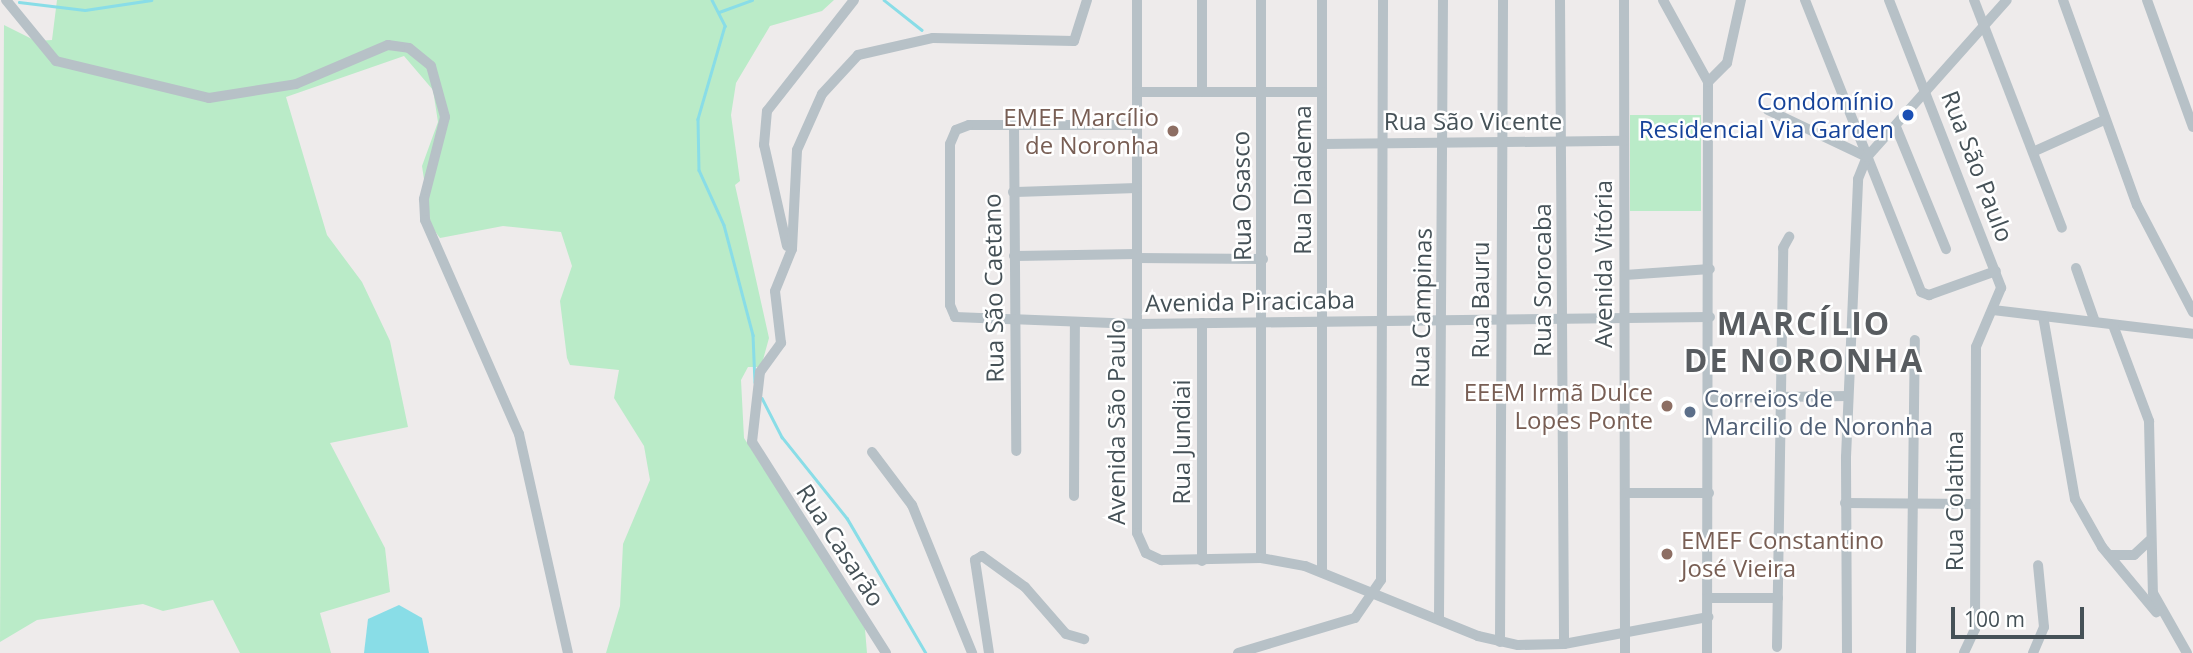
<!DOCTYPE html>
<html>
<head>
<meta charset="utf-8">
<style>
	body { margin:0 }
	#map { position:relative; width:2193px; height:653px; overflow:hidden; background:#eeebeb; font-family:"Open Sans",sans-serif }
	div>[style] { position:absolute }
	[style*='--x'] { left:calc(var(--x)*1px); top:calc(var(--y)*1px); width:calc(var(--w)*1px); rotate:calc(var(--a)*1deg) }
	.green>* { inset:0; background:#baebc8 }
	.water>* { inset:0; background:#89dde7 }
	.stream>* { height:2.5px; margin:-1.25px; padding:0 1.25px; transform-origin:1.25px; border-radius:1.25px; background:#89dde7 }
	.minor>* { height:10px; margin:-5px; padding:0 5px; transform-origin:5px; border-radius:5px; background:#b7c1c7 }
	.dots>* { width:19px; height:19px; translate:-50% -50%; box-sizing:border-box; border:4px solid #fff; border-radius:50% }
	span { translate:-50% -50%; white-space:nowrap; text-align:center; line-height:1.15; -webkit-text-stroke:5px #fff; paint-order:stroke }
	.transit-label { font-size:24px; color:#164399 }
	.right { translate:-100% -50%; text-align:right }
	.education-label { font-size:24px; color:#785e54 }
	.left { translate:0 -50%; text-align:left }
	.street-label { font-size:24px; color:#455157 }
	.service-label { font-size:24px; color:#4e5e75 }
	.district-label { font-size:32px; color:#585c60; font-weight:700; letter-spacing:2px }
	.scale { position:absolute; left:1951px; top:607px; width:133px; height:32px; box-sizing:border-box; border:4px solid #455157; border-top:0; padding-left:9px; font-size:21px; line-height:24px; white-space:nowrap; color:#455157; -webkit-text-stroke:5px #fff; paint-order:stroke }
</style>
</head>
<body>
<div id="map">
	<div class="green">
		<div style="clip-path:polygon(57px 0,834px 0,822px 11px,770px 26px,736px 83px,731px 115px,740px 181px,735px 185px,769px 338px,761px 367px,748px 367px,741px 380px,744px 438px,849px 600px,865px 629px,867px 653px,606px 653px,620px 606px,623px 544px,650px 480px,644px 446px,614px 398px,619px 370px,570px 365px,567px 358px,560px 301px,572px 266px,561px 232px,503px 226px,440px 238px,431px 226px,422px 166px,438px 122px,433px 90px,404px 56px,286px 97px,327px 235px,362px 282px,390px 341px,408px 427px,330px 443px,385px 548px,390px 592px,320px 613px,331px 653px,240px 653px,213px 600px,163px 611px,143px 604px,37px 620px,0 642px,4px 25px,36px 41px,52px 40px)"></div>
		<div style="clip-path:polygon(1630px 115px,1701px 115px,1701px 211px,1630px 211px)"></div>
	</div>
	<div class="water">
		<div style="clip-path:polygon(399px 605px,422px 618px,429px 653px,364px 653px,368px 619px)"></div>
	</div>
	<div class="stream">
		<div style="--x:712;--y:0;--w:29;--a:63"></div>
		<div style="--x:725;--y:26;--w:97;--a:106.2"></div>
		<div style="--x:698;--y:119;--w:51;--a:88.9"></div>
		<div style="--x:699;--y:170;--w:60;--a:65.6"></div>
		<div style="--x:724;--y:225;--w:114;--a:75.2"></div>
		<div style="--x:753;--y:335;--w:47;--a:87.6"></div>
		<div style="--x:884;--y:0;--w:48;--a:38.3"></div>
		<div style="--x:19;--y:2;--w:66;--a:6.9"></div>
		<div style="--x:85;--y:10;--w:67;--a:-8.6"></div>
		<div style="--x:719;--y:12;--w:35;--a:-20"></div>
		<div style="--x:762;--y:398;--w:44;--a:62.9"></div>
		<div style="--x:782;--y:437;--w:104;--a:51.3"></div>
		<div style="--x:847;--y:518;--w:156;--a:59.7"></div>
	</div>
	<div class="minor">
		<div style="--x:6;--y:0;--w:79;--a:50.7"></div>
		<div style="--x:56;--y:61;--w:157;--a:13.6"></div>
		<div style="--x:209;--y:98;--w:88;--a:-9.1"></div>
		<div style="--x:296;--y:84;--w:100;--a:-23"></div>
		<div style="--x:388;--y:45;--w:21;--a:8"></div>
		<div style="--x:409;--y:48;--w:28;--a:39"></div>
		<div style="--x:431;--y:66;--w:53;--a:74.6"></div>
		<div style="--x:445;--y:117;--w:85;--a:104.4"></div>
		<div style="--x:424;--y:199;--w:21;--a:87"></div>
		<div style="--x:425;--y:220;--w:234;--a:66.3"></div>
		<div style="--x:519;--y:434;--w:224;--a:77.4"></div>
		<div style="--x:1137;--y:0;--w:533;--a:90"></div>
		<div style="--x:1137;--y:533;--w:22;--a:66"></div>
		<div style="--x:1146;--y:553;--w:17;--a:25"></div>
		<div style="--x:1161;--y:560;--w:100;--a:-1.1"></div>
		<div style="--x:1261;--y:558;--w:45;--a:10.3"></div>
		<div style="--x:1305;--y:566;--w:187;--a:22"></div>
		<div style="--x:1478;--y:636;--w:41;--a:12.7"></div>
		<div style="--x:1518;--y:645;--w:46;--a:-1.2"></div>
		<div style="--x:1564;--y:644;--w:147;--a:-10.6"></div>
		<div style="--x:1261;--y:0;--w:558;--a:90"></div>
		<div style="--x:1322;--y:0;--w:570;--a:90"></div>
		<div style="--x:1560;--y:0;--w:644;--a:89.64"></div>
		<div style="--x:1624;--y:0;--w:653;--a:89.91"></div>
		<div style="--x:1663;--y:0;--w:94;--a:61.2"></div>
		<div style="--x:1708;--y:82;--w:571;--a:90.1"></div>
		<div style="--x:1805;--y:0;--w:314;--a:68.3"></div>
		<div style="--x:1921;--y:292;--w:9;--a:21"></div>
		<div style="--x:1929;--y:295;--w:71;--a:-19.7"></div>
		<div style="--x:1889;--y:0;--w:309;--a:68.7"></div>
		<div style="--x:2001;--y:288;--w:64;--a:113"></div>
		<div style="--x:1976;--y:347;--w:282;--a:90.2"></div>
		<div style="--x:1975;--y:629;--w:26;--a:115"></div>
		<div style="--x:1974;--y:0;--w:244;--a:68.9"></div>
		<div style="--x:2063;--y:0;--w:218;--a:70.2"></div>
		<div style="--x:2137;--y:205;--w:121;--a:62.4"></div>
		<div style="--x:2147;--y:0;--w:135;--a:70.1"></div>
		<div style="--x:1708;--y:82;--w:27;--a:-45"></div>
		<div style="--x:1727;--y:63;--w:65;--a:-77.5"></div>
		<div style="--x:1138;--y:92;--w:184;--a:0"></div>
		<div style="--x:1202;--y:92;--w:92;--a:-90"></div>
		<div style="--x:1768;--y:110;--w:110;--a:25.4"></div>
		<div style="--x:1014;--y:124;--w:327;--a:89.6"></div>
		<div style="--x:1137;--y:125;--w:168;--a:180"></div>
		<div style="--x:969;--y:125;--w:14;--a:159"></div>
		<div style="--x:956;--y:130;--w:15;--a:113"></div>
		<div style="--x:950;--y:144;--w:161;--a:90"></div>
		<div style="--x:950;--y:305;--w:13;--a:67"></div>
		<div style="--x:955;--y:317;--w:182;--a:2.2"></div>
		<div style="--x:1137;--y:324;--w:573;--a:-0.7"></div>
		<div style="--x:1896;--y:127;--w:132;--a:67.7"></div>
		<div style="--x:1323;--y:144;--w:301;--a:-0.6"></div>
		<div style="--x:2035;--y:151;--w:76;--a:-24.2"></div>
		<div style="--x:1013;--y:192;--w:124;--a:-1.8"></div>
		<div style="--x:787;--y:246;--w:104;--a:-102.8"></div>
		<div style="--x:764;--y:145;--w:34;--a:-85"></div>
		<div style="--x:767;--y:111;--w:141;--a:-51.9"></div>
		<div style="--x:1014;--y:256;--w:123;--a:-0.9"></div>
		<div style="--x:1137;--y:258;--w:126;--a:0.5"></div>
		<div style="--x:2076;--y:268;--w:57;--a:70.6"></div>
		<div style="--x:1625;--y:275;--w:85;--a:-4"></div>
		<div style="--x:1993;--y:310;--w:201;--a:6.8"></div>
		<div style="--x:2043;--y:316;--w:186;--a:80.1"></div>
		<div style="--x:2075;--y:499;--w:55;--a:60.6"></div>
		<div style="--x:2102;--y:547;--w:85;--a:50.3"></div>
		<div style="--x:1202;--y:323;--w:238;--a:90"></div>
		<div style="--x:2113;--y:325;--w:103;--a:69.4"></div>
		<div style="--x:2149;--y:421;--w:172;--a:88.7"></div>
		<div style="--x:2153;--y:593;--w:69;--a:60.5"></div>
		<div style="--x:1709;--y:398;--w:139;--a:-0.8"></div>
		<div style="--x:872;--y:452;--w:66;--a:53"></div>
		<div style="--x:912;--y:505;--w:160;--a:67.9"></div>
		<div style="--x:1626;--y:493;--w:83;--a:0"></div>
		<div style="--x:1074;--y:496;--w:173;--a:-89.7"></div>
		<div style="--x:1845;--y:503;--w:130;--a:0.4"></div>
		<div style="--x:2109;--y:555;--w:25;--a:0"></div>
		<div style="--x:2134;--y:555;--w:21;--a:-43"></div>
		<div style="--x:1708;--y:598;--w:70;--a:0"></div>
		<div style="--x:1439;--y:617;--w:617;--a:-89.63"></div>
		<div style="--x:1500;--y:642;--w:642;--a:-89.73"></div>
		<div style="--x:1777;--y:647;--w:399;--a:-89.1"></div>
		<div style="--x:1783;--y:248;--w:13;--a:-61"></div>
		<div style="--x:886;--y:653;--w:250;--a:-122.4"></div>
		<div style="--x:752;--y:442;--w:70;--a:-83.5"></div>
		<div style="--x:760;--y:372;--w:36;--a:-54"></div>
		<div style="--x:781;--y:343;--w:52;--a:-96.6"></div>
		<div style="--x:775;--y:291;--w:45;--a:-68"></div>
		<div style="--x:792;--y:249;--w:99;--a:-87.1"></div>
		<div style="--x:797;--y:150;--w:61;--a:-65.9"></div>
		<div style="--x:822;--y:94;--w:53;--a:-47.3"></div>
		<div style="--x:858;--y:55;--w:77;--a:-12.8"></div>
		<div style="--x:933;--y:38;--w:141;--a:1.2"></div>
		<div style="--x:1074;--y:41;--w:43;--a:-72.4"></div>
		<div style="--x:989;--y:653;--w:94;--a:-98.6"></div>
		<div style="--x:975;--y:560;--w:8;--a:-30"></div>
		<div style="--x:982;--y:556;--w:53;--a:35.8"></div>
		<div style="--x:1025;--y:587;--w:62;--a:48.9"></div>
		<div style="--x:1066;--y:634;--w:19;--a:16"></div>
		<div style="--x:1238;--y:653;--w:122;--a:-16.7"></div>
		<div style="--x:1355;--y:618;--w:46;--a:-55.6"></div>
		<div style="--x:1381;--y:580;--w:580;--a:-89.8"></div>
		<div style="--x:1847;--y:653;--w:196;--a:-90.3"></div>
		<div style="--x:1846;--y:457;--w:278;--a:-87.5"></div>
		<div style="--x:1858;--y:179;--w:24;--a:-68"></div>
		<div style="--x:1867;--y:157;--w:210;--a:-48.3"></div>
		<div style="--x:1911;--y:653;--w:313;--a:-89.3"></div>
		<div style="--x:2033;--y:653;--w:28;--a:-67"></div>
		<div style="--x:2044;--y:627;--w:62;--a:-95.5"></div>
	</div>
	<div class="dots">
		<div style="left:1908px;top:115px;background:#1a4fb4"></div>
		<div style="left:1173px;top:131px;background:#8d6e63"></div>
		<div style="left:1667px;top:406px;background:#8d6e63"></div>
		<div style="left:1690px;top:412px;background:#5c6f8a"></div>
		<div style="left:1667px;top:554px;background:#8d6e63"></div>
	</div>
	<div class="transit-label">
		<span class="right" style="left:1894px;top:115px">Condomínio<br>Residencial Via Garden</span>
	</div>
	<div class="education-label">
		<span class="right" style="left:1159px;top:131px">EMEF Marcílio<br>de Noronha</span>
		<span class="right" style="left:1653px;top:406px">EEEM Irmã Dulce<br>Lopes Ponte</span>
		<span class="left" style="left:1681px;top:554px">EMEF Constantino<br>José Vieira</span>
	</div>
	<div class="street-label">
		<span style="left:1473px;top:121px">Rua São Vicente</span>
		<span style="left:1978px;top:166px;rotate:69deg">Rua São Paulo</span>
		<span style="left:1302px;top:180px;rotate:-90deg">Rua Diadema</span>
		<span style="left:1241px;top:196px;rotate:-91deg">Rua Osasco</span>
		<span style="left:1603px;top:264px;rotate:-90deg">Avenida Vitória</span>
		<span style="left:1542px;top:280px;rotate:-90deg">Rua Sorocaba</span>
		<span style="left:993px;top:288px;rotate:-91deg">Rua São Caetano</span>
		<span style="left:1480px;top:300px;rotate:-90deg">Rua Bauru</span>
		<span style="left:1250px;top:301px;rotate:-1deg">Avenida Piracicaba</span>
		<span style="left:1421px;top:308px;rotate:-89deg">Rua Campinas</span>
		<span style="left:1116px;top:422px;rotate:-90deg">Avenida São Paulo</span>
		<span style="left:1181px;top:442px;rotate:-90deg">Rua Jundiai</span>
		<span style="left:1954px;top:501px;rotate:-90deg">Rua Colatina</span>
		<span style="left:841px;top:545px;rotate:57deg">Rua Casarão</span>
	</div>
	<div class="service-label">
		<span class="left" style="left:1704px;top:412px">Correios de<br>Marcilio de Noronha</span>
	</div>
	<div class="district-label">
		<span style="left:1804px;top:342px">MARCÍLIO<br>DE NORONHA</span>
	</div>
	<div class="scale">100 m</div>
</div>
</body>
</html>
